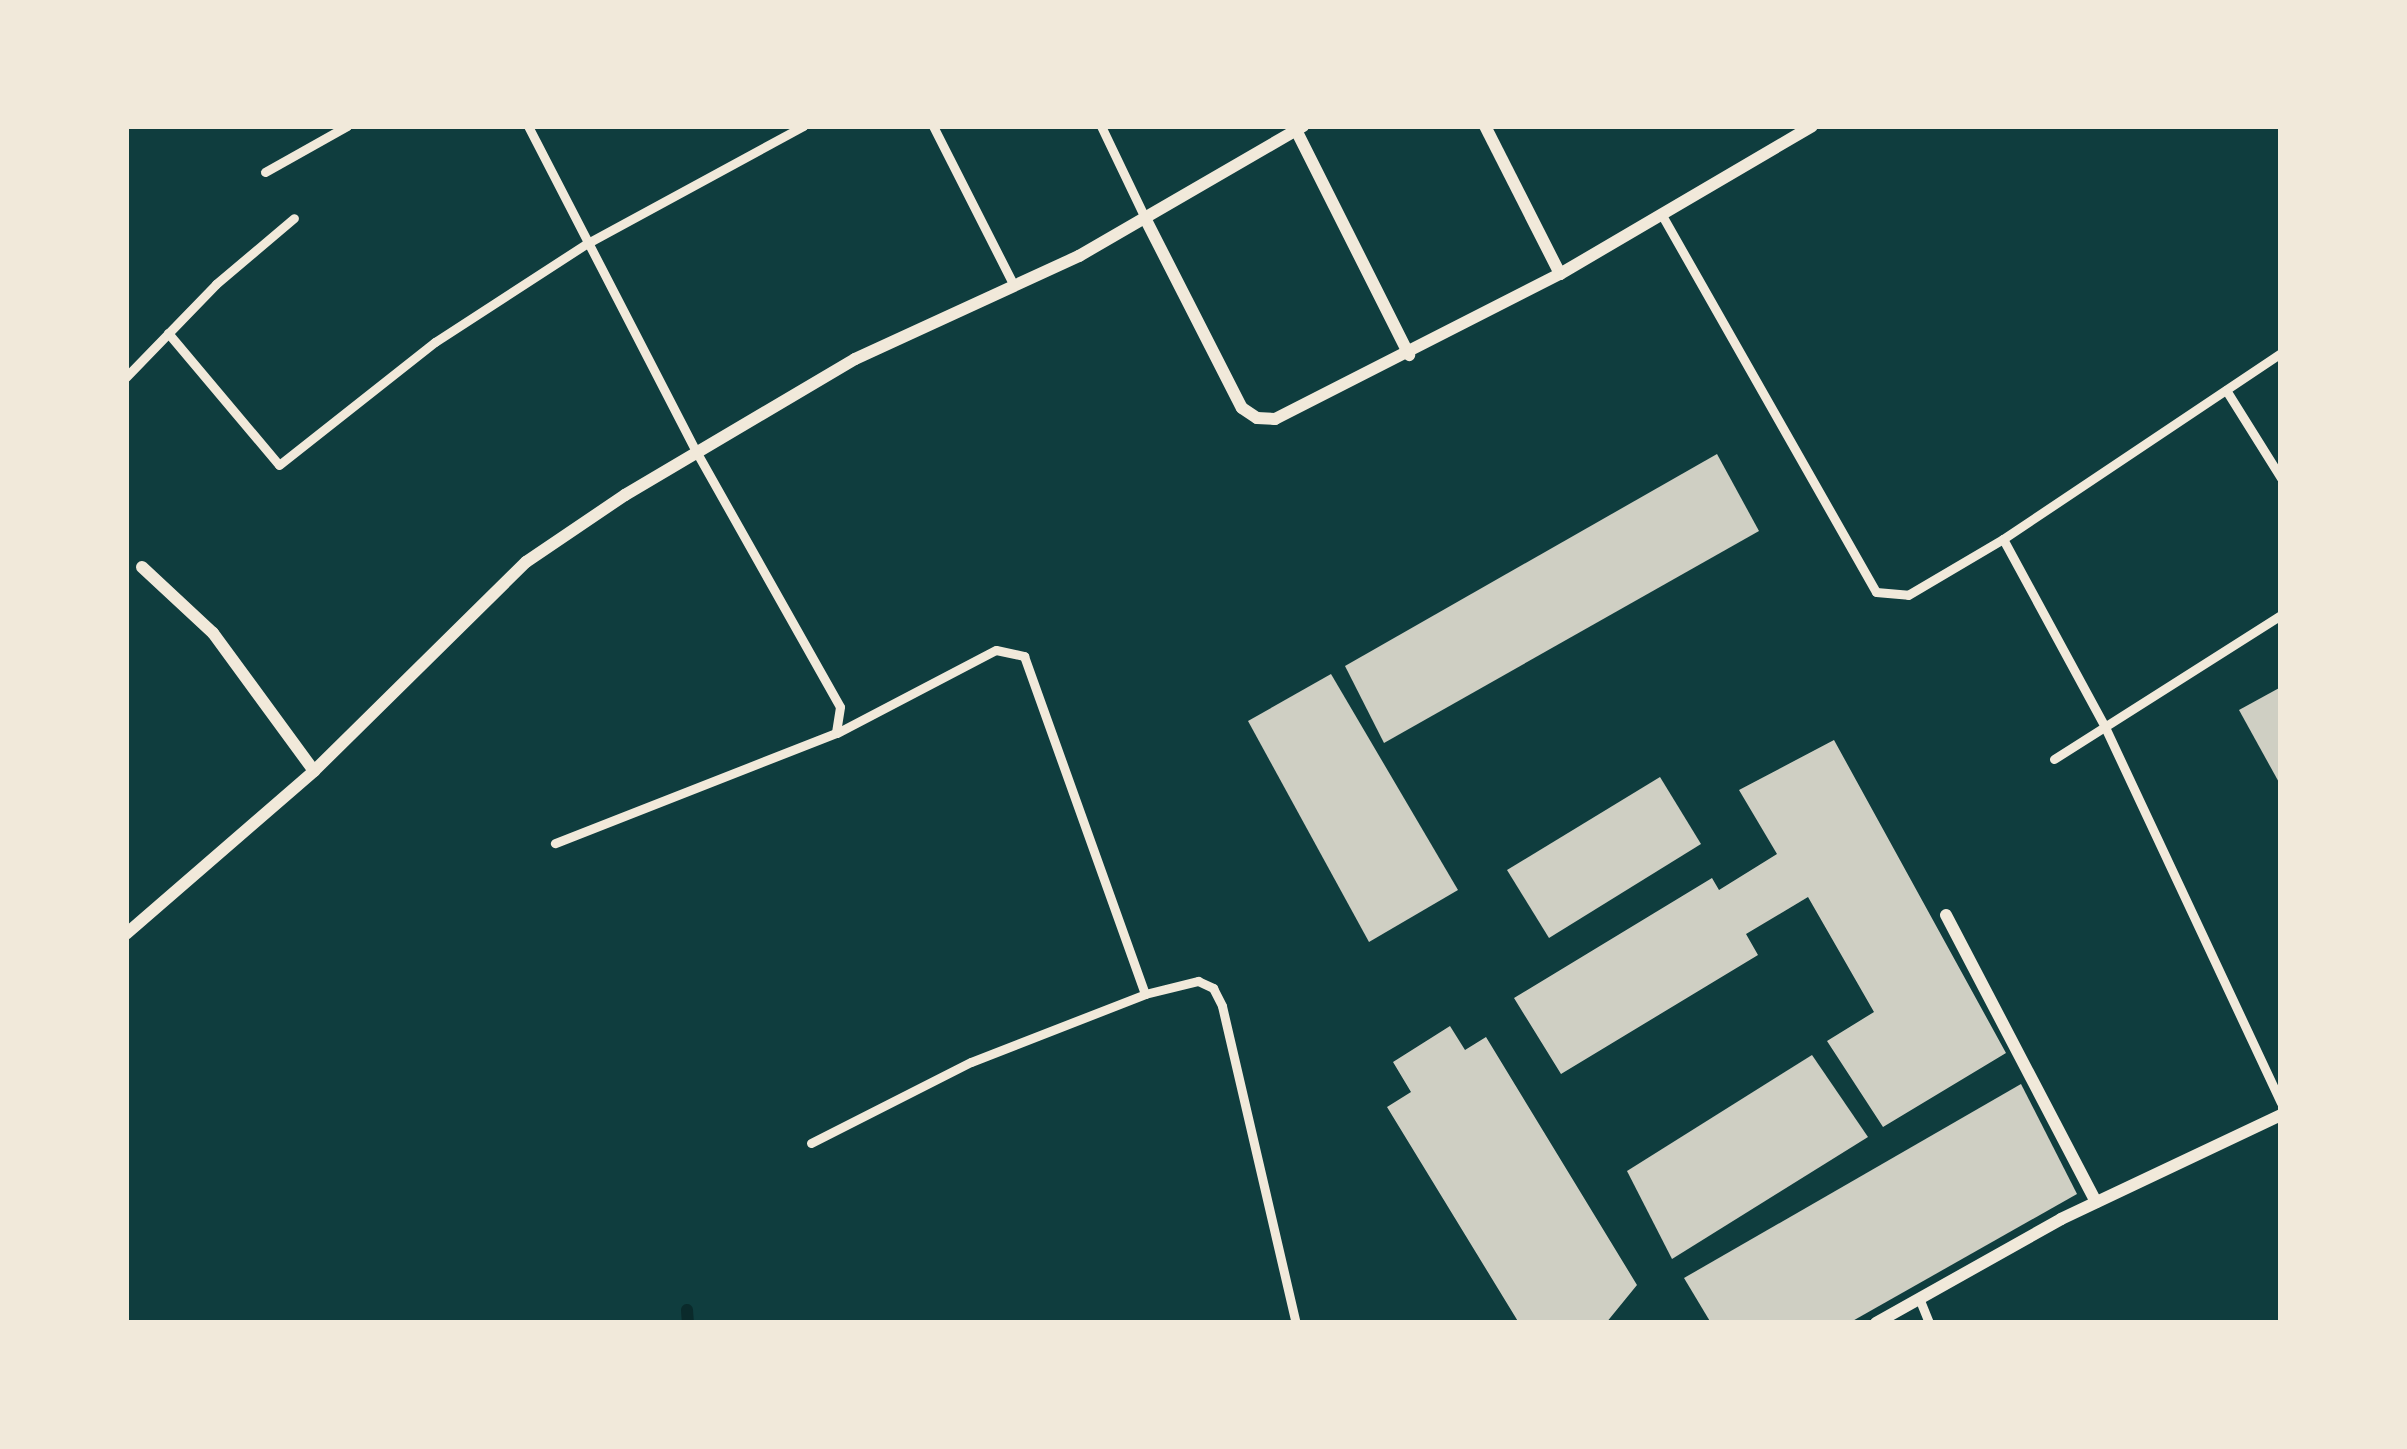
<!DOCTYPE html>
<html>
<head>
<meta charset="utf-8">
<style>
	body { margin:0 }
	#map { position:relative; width:2407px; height:1449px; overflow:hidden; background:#0f3d3e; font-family:"Noto Sans",sans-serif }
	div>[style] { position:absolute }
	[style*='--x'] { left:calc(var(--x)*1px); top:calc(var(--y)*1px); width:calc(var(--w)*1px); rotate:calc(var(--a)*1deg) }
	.stream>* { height:12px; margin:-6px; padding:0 6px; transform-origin:6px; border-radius:6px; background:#0a2a2b }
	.building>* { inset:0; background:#cfcfc3 }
	.service>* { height:9px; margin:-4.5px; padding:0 4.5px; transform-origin:4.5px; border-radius:4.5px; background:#f1e9da }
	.minor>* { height:12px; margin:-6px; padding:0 6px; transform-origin:6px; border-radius:6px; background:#f1e9da }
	span { translate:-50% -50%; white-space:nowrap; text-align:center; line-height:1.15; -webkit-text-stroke:12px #f1e9da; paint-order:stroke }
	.frame { position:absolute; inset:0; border:129px solid #f1e9da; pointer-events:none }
</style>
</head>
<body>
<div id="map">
	<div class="stream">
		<div style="--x:687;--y:1310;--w:13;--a:86"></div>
	</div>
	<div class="building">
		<div style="clip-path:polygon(1717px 454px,1759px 531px,1384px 743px,1345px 666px)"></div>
		<div style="clip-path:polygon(1331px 674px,1458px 890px,1369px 942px,1248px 721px)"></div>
		<div style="clip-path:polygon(2281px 687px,2281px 786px,2239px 710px)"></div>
		<div style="clip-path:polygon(1834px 740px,2006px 1053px,1883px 1127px,1827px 1041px,1874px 1012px,1808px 897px,1746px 934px,1758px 955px,1561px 1074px,1514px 998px,1712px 878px,1719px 890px,1777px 854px,1739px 790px)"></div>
		<div style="clip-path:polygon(1660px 777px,1701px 844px,1549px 938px,1507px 870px)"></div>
		<div style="clip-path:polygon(1450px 1026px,1465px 1050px,1486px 1037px,1637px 1285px,1606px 1323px,1519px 1323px,1387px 1107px,1411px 1092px,1393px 1062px)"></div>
		<div style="clip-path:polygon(1812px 1055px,1868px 1137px,1672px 1259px,1627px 1171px)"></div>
		<div style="clip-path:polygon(2021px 1084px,2077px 1194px,1849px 1323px,1711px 1323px,1684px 1278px)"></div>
	</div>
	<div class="service">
		<div style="--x:528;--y:126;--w:368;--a:62.7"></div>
		<div style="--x:697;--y:453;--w:291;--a:60.6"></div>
		<div style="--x:840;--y:707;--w:26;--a:99"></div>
		<div style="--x:836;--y:733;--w:302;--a:158.6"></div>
		<div style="--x:933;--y:126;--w:179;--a:63.1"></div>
		<div style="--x:1101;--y:126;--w:102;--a:64.4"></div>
		<div style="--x:265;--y:172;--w:94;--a:-29.3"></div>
		<div style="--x:1663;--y:217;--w:431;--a:60.4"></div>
		<div style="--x:1876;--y:592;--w:32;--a:5"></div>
		<div style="--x:1908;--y:595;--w:110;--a:-30.5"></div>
		<div style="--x:2003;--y:539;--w:334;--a:-33.8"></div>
		<div style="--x:168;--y:333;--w:172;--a:49.9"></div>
		<div style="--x:279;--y:465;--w:199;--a:-38.3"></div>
		<div style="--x:435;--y:342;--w:180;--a:-33"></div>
		<div style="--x:586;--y:244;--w:247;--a:-28.5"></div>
		<div style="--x:126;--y:377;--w:129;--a:-45.9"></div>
		<div style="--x:216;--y:284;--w:102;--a:-40.2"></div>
		<div style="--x:2226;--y:390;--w:104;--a:58"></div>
		<div style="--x:2003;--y:539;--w:212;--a:61.5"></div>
		<div style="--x:2104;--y:725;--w:417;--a:64.9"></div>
		<div style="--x:837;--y:733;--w:179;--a:-27.6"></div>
		<div style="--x:996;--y:650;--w:29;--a:12"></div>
		<div style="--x:1024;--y:656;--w:359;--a:70.3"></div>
		<div style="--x:1145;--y:994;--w:55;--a:-13.8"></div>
		<div style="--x:1198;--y:981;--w:17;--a:25"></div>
		<div style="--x:1213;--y:988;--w:20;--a:63"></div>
		<div style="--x:1222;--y:1006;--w:326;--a:76.9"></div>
		<div style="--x:2054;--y:759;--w:269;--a:-32.4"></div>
		<div style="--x:811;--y:1143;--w:179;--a:-26.9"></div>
		<div style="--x:971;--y:1062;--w:187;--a:-21.3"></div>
		<div style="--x:1919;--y:1298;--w:27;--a:68"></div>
	</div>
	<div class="minor">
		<div style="--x:1485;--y:126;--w:166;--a:63.1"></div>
		<div style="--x:1296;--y:130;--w:252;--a:63.3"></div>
		<div style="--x:1145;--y:218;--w:213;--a:63"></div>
		<div style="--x:1242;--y:408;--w:18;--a:34"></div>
		<div style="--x:1257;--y:418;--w:18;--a:3"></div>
		<div style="--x:1275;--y:419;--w:320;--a:-27"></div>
		<div style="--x:1560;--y:274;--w:292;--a:-30.4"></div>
		<div style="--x:142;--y:567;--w:97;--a:42.9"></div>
		<div style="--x:213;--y:633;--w:171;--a:53.8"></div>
		<div style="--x:1946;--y:915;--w:324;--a:62.4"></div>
		<div style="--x:126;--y:934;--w:249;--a:-40.9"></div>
		<div style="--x:314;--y:771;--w:298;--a:-44.6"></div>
		<div style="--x:526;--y:562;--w:120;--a:-34.1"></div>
		<div style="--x:625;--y:495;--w:267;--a:-30.6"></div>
		<div style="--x:855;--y:359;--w:247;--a:-24.7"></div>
		<div style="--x:1079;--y:256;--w:259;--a:-30.1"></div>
		<div style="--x:1876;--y:1323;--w:212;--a:-29.3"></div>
		<div style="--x:2061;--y:1219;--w:243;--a:-25.3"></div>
	</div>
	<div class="frame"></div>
</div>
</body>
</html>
